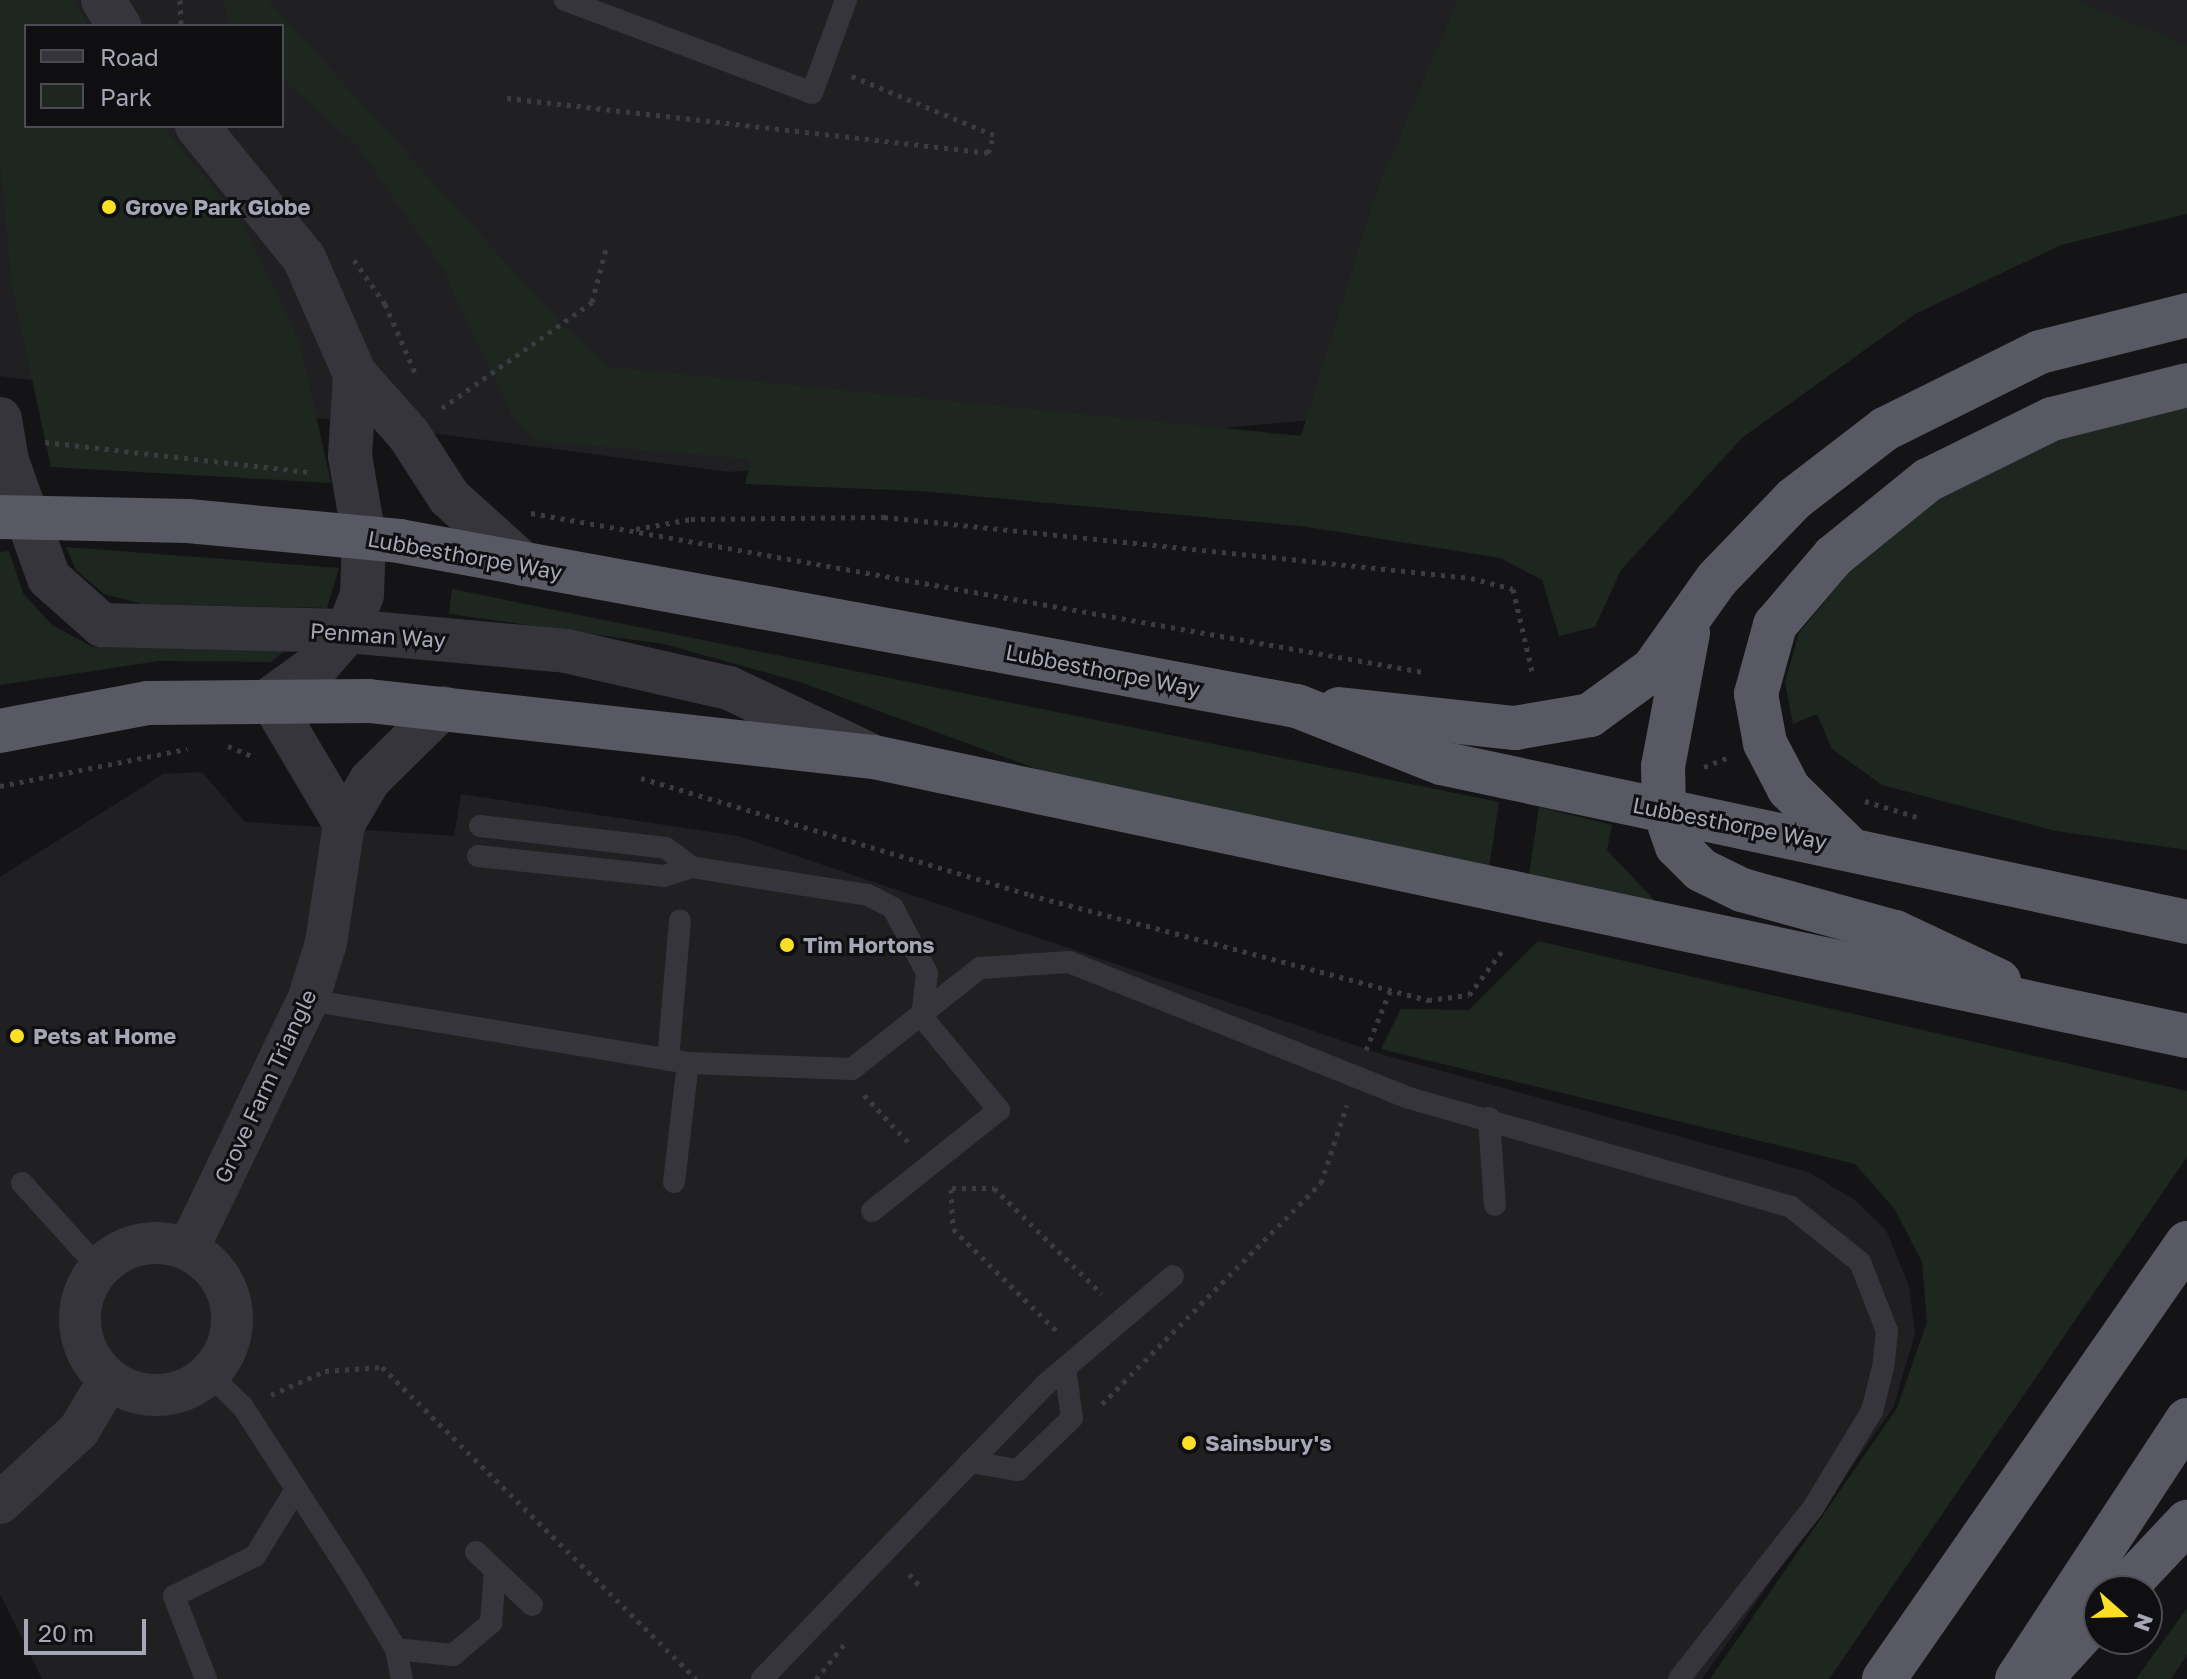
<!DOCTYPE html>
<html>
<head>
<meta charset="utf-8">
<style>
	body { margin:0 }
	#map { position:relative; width:2187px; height:1679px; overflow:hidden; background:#141416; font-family:"Golos Text",sans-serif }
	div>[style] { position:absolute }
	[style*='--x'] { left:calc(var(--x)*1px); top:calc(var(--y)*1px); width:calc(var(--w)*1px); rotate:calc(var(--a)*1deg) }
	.built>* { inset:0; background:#202023 }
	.green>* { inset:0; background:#1e2620 }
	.path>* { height:5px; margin-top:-2.5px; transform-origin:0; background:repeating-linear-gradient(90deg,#3b3b42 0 4px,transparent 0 10px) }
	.service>* { height:22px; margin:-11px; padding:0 11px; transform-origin:11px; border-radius:11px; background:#35353b }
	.minor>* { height:42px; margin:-21px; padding:0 21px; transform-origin:21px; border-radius:21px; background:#35353b }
	.minor>.ring { margin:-21px; padding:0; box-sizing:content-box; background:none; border:42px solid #35353b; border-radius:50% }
	.tertiary>* { height:44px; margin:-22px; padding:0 22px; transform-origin:22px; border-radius:22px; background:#35353b }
	.trunk>* { height:44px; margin:-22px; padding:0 22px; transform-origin:22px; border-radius:22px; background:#585963 }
	.dots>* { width:22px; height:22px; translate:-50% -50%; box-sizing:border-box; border:4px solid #0f0f11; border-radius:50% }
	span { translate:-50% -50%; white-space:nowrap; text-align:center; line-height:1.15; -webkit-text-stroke:6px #0f0f11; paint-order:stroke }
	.poi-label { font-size:22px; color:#a5a7b7; font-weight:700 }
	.left { translate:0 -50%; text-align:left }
	.street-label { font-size:22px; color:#a5a7b7 }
	.legend { position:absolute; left:24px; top:24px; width:260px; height:104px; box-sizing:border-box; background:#0f0f11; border:2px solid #4b4c53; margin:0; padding:10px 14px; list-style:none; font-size:24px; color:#a5a7b7 }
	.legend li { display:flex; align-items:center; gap:16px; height:40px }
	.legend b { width:40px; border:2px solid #4b4c53 }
	.north { position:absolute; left:2083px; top:1575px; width:80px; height:80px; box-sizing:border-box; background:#0f0f11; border:2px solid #4b4c53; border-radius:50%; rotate:110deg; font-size:22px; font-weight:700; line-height:32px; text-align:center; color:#a5a7b7 }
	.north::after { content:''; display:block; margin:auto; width:28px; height:36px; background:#fbdf26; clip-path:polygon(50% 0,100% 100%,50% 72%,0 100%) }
	.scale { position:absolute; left:24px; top:1619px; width:122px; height:36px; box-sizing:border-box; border:4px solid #a5a7b7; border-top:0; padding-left:10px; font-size:24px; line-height:28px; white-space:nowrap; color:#a5a7b7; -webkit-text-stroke:6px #0f0f11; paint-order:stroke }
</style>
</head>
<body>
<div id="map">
	<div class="built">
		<div style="clip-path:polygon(evenodd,0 0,1495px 0,1323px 419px,729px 472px,0 376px,0 0,26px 26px,282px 26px,282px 126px,26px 126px,26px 26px)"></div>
		<div style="clip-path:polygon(2013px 0,2187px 0,2187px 59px)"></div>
		<div style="clip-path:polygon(202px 772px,245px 822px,454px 836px,461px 794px,738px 836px,1384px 1055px,1808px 1172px,1855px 1200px,1886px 1230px,1909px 1286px,1915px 1334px,1893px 1408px,1702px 1679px,42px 1679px,0 1594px,0 877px,163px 774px)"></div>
	</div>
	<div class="green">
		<div style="clip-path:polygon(0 0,74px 0,89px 26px,26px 26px,26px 126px,163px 126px,244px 225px,300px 343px,331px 483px,51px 467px,12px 286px,0 162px)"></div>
		<div style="clip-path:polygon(224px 0,268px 0,562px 325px,610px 367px,1301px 436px,1376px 193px,1458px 0,2074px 0,2187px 45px,2187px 214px,2061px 245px,1915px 314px,1743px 437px,1621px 570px,1595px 627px,1559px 636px,1542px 580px,1500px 558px,1301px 526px,919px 491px,745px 484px,751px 459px,536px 441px,511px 414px,443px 269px,357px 145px,282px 79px,282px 26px,229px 26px)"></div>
		<div style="clip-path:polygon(2187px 405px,2187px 850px,2056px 831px,1882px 785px,1832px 749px,1817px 714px,1793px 724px,1785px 682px,1799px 633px,1863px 555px,1919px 506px,2025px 444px)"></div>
		<div style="clip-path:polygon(66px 547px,339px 568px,327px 608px,143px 604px,104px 594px,76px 570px)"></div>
		<div style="clip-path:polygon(9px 551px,23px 593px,52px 625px,93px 647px,288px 648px,271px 662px,159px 661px,0 685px,0 552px)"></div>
		<div style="clip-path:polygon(452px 589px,1499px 802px,1488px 874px,1048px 773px,800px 682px,664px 644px,449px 614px)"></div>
		<div style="clip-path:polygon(1539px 807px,1612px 825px,1607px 850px,1660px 906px,1529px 875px)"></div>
		<div style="clip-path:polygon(1538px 941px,2187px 1091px,2187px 1157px,1829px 1679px,1710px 1679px,1897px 1408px,1927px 1322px,1922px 1262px,1894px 1208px,1855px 1164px,1381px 1049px,1401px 1009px,1469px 1010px)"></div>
		<div style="clip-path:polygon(2187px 1608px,2187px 1655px,2171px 1679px,2136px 1679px)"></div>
	</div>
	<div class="path">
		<div style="--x:180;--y:0;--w:26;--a:88"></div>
		<div style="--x:507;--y:98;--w:484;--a:6.5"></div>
		<div style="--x:988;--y:153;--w:19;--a:-72"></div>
		<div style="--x:994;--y:135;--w:157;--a:-157.5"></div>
		<div style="--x:354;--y:260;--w:54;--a:54.8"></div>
		<div style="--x:385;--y:304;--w:80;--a:66.3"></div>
		<div style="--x:442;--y:408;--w:184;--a:-35.2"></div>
		<div style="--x:592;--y:302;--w:59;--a:-75.3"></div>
		<div style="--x:45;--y:442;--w:266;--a:6.5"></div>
		<div style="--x:531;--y:513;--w:906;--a:10.11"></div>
		<div style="--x:636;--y:529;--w:56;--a:-10.3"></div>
		<div style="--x:691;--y:519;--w:193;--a:-0.6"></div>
		<div style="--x:884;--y:517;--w:590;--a:5.93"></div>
		<div style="--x:1471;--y:578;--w:43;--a:14.7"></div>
		<div style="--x:1513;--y:589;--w:84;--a:77"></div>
		<div style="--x:228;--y:746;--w:30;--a:23"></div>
		<div style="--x:1704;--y:767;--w:24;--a:-22"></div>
		<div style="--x:641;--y:778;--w:406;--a:16.7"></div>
		<div style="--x:1030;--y:895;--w:412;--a:14.8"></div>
		<div style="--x:1428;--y:1000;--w:41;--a:-7"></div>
		<div style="--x:1469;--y:995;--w:55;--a:-53.1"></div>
		<div style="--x:0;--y:786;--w:191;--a:-11.2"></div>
		<div style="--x:1865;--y:801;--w:54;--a:17.1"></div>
		<div style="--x:1366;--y:1050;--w:64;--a:-67.9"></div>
		<div style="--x:864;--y:1095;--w:66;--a:46.8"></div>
		<div style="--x:952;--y:1188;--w:42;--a:0"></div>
		<div style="--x:994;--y:1188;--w:151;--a:44.5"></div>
		<div style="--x:951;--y:1189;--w:40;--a:87.1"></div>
		<div style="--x:953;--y:1229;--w:150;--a:44.5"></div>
		<div style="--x:271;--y:1395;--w:59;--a:-24"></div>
		<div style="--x:325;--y:1371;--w:57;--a:-4"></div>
		<div style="--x:382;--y:1367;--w:443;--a:44.8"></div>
		<div style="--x:1102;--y:1404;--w:311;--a:-45.3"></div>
		<div style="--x:1321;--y:1183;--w:82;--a:-71.6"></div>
		<div style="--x:909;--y:1574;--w:15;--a:48"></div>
		<div style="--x:816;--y:1679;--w:49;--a:-50.8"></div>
	</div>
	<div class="service">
		<div style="--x:565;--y:0;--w:264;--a:20.6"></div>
		<div style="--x:812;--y:93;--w:99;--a:-69.9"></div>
		<div style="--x:480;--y:826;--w:187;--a:6.7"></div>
		<div style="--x:666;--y:848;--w:31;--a:37"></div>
		<div style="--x:691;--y:867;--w:179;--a:9"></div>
		<div style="--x:868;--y:895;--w:28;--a:27"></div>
		<div style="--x:893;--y:908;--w:73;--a:62.4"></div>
		<div style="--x:927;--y:973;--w:44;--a:96.5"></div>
		<div style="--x:922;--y:1017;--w:121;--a:50.4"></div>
		<div style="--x:999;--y:1110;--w:162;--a:141.5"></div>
		<div style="--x:478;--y:856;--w:187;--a:6.1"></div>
		<div style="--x:664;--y:876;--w:28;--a:-18"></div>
		<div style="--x:308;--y:1000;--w:385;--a:9.4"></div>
		<div style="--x:688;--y:1063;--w:164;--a:2.1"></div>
		<div style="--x:852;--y:1069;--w:163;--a:-38.3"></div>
		<div style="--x:980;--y:968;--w:89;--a:-3.9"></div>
		<div style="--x:1069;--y:962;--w:366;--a:21.8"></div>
		<div style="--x:1409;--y:1098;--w:397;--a:15.9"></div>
		<div style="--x:1791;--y:1207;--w:88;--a:38.6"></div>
		<div style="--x:1860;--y:1262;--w:74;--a:68.6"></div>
		<div style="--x:1887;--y:1331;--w:36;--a:96"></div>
		<div style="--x:1883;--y:1367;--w:45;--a:104"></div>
		<div style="--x:1872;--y:1411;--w:114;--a:121.3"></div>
		<div style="--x:1813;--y:1508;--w:217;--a:128.1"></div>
		<div style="--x:668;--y:1060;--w:140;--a:-85.1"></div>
		<div style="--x:1489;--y:1118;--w:87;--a:86.1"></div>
		<div style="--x:674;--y:1182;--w:120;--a:-83.3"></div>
		<div style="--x:22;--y:1183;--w:113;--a:47.9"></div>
		<div style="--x:210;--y:1375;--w:46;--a:44.1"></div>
		<div style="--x:243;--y:1407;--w:199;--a:57.1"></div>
		<div style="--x:351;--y:1574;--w:87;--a:59"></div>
		<div style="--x:396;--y:1649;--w:31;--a:79"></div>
		<div style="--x:970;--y:1462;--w:49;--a:9.5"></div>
		<div style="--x:1018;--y:1470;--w:75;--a:-43.9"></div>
		<div style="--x:1072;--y:1418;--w:50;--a:-98"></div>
		<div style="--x:476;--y:1552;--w:77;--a:43.4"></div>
		<div style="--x:396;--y:1649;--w:57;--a:6"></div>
		<div style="--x:453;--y:1655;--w:50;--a:-40.1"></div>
		<div style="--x:491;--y:1623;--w:53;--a:-85.7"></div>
		<div style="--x:206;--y:1679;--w:89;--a:-111.1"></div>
		<div style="--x:174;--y:1596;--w:90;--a:-26.3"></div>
		<div style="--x:255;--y:1556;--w:76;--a:-58.4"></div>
		<div style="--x:762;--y:1679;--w:408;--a:-46.1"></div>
		<div style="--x:1045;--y:1385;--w:168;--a:-40.4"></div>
	</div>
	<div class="minor">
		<div style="--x:270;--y:699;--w:145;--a:59.4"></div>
		<div class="ring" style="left:80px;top:1243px;width:110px;height:110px"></div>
		<div style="--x:188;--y:1249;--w:276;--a:-64.3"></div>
		<div style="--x:308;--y:1000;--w:60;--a:-72.5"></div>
		<div style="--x:326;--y:943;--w:120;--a:-81.4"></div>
		<div style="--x:344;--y:824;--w:51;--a:-59.4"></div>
		<div style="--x:370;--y:780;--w:104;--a:-44.6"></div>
		<div style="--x:0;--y:1503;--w:108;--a:-42.7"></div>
		<div style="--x:79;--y:1430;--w:58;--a:-59"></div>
	</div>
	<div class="tertiary">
		<div style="--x:103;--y:0;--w:31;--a:58"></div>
		<div style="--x:197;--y:126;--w:170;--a:51"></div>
		<div style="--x:304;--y:258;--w:127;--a:66.3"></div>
		<div style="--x:355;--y:374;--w:81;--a:48.5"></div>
		<div style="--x:409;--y:435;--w:74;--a:57.2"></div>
		<div style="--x:449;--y:497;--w:100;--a:42.2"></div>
		<div style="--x:0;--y:419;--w:43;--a:80.5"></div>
		<div style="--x:7;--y:461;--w:124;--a:70.3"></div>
		<div style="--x:49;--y:578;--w:71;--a:41.6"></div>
		<div style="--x:102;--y:625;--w:246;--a:1.4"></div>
		<div style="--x:348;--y:631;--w:219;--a:5.2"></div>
		<div style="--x:566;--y:651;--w:167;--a:12.8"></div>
		<div style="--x:729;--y:688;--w:154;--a:25.4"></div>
		<div style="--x:270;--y:699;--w:62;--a:-35.8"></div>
		<div style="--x:320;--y:663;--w:43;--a:-48.8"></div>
		<div style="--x:348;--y:631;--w:39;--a:-69"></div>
		<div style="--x:362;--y:595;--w:58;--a:-88"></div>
		<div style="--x:364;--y:537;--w:82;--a:-99.8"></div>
		<div style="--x:350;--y:456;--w:82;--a:-86.5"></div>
	</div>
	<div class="trunk">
		<div style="--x:0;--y:517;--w:188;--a:1.2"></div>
		<div style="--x:188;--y:521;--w:212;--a:5.4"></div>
		<div style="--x:399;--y:541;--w:602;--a:10.34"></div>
		<div style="--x:991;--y:649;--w:311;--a:10.6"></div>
		<div style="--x:1297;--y:706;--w:155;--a:21.6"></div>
		<div style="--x:1441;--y:763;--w:763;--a:12.03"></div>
		<div style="--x:1688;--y:633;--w:135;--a:100.6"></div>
		<div style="--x:1663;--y:766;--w:43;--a:88.7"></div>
		<div style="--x:1664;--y:809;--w:39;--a:71"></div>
		<div style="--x:1677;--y:846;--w:34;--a:45"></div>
		<div style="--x:1701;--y:870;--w:46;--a:26"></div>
		<div style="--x:1742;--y:890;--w:159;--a:15.4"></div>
		<div style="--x:1895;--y:932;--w:115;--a:25.2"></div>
		<div style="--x:1339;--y:709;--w:177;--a:6.2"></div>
		<div style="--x:1515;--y:728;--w:76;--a:-9.8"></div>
		<div style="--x:1590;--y:715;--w:78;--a:-36.1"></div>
		<div style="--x:1653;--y:669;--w:110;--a:-54.6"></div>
		<div style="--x:1717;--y:579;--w:111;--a:-46.1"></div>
		<div style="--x:1794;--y:499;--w:115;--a:-37.6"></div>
		<div style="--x:1885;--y:429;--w:173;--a:-26.4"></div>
		<div style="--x:2040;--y:352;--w:152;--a:-14.1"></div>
		<div style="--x:0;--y:731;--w:151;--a:-10.7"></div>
		<div style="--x:148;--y:703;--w:221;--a:-0.5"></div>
		<div style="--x:369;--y:701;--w:508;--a:6.33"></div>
		<div style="--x:874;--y:757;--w:1342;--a:12"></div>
		<div style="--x:1846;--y:845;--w:80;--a:-135.5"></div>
		<div style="--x:1789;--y:789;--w:52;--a:-117.6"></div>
		<div style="--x:1765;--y:743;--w:50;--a:-100.4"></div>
		<div style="--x:1756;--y:694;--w:72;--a:-74.6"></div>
		<div style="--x:1775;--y:625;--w:91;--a:-49.5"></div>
		<div style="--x:1834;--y:556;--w:121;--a:-39"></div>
		<div style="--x:1928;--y:480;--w:138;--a:-26.2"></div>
		<div style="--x:2052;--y:419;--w:139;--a:-14.1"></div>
		<div style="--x:2122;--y:1591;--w:95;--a:-46.7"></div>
		<div style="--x:2047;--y:1672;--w:77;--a:-47.6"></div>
		<div style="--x:1884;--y:1679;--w:531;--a:-55.2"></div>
		<div style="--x:2017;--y:1679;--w:310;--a:-56.7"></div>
	</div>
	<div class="dots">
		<div style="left:109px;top:207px;background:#fbdf26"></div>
		<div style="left:787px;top:945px;background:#fbdf26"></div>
		<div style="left:17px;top:1036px;background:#fbdf26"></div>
		<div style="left:1189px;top:1443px;background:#fbdf26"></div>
	</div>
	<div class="poi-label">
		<span class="left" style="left:125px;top:207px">Grove Park Globe</span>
		<span class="left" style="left:803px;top:945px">Tim Hortons</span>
		<span class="left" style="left:33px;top:1036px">Pets at Home</span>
		<span class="left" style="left:1205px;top:1443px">Sainsbury's</span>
	</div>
	<div class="street-label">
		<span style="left:465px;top:555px;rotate:10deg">Lubbesthorpe Way</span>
		<span style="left:378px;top:635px;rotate:4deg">Penman Way</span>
		<span style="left:1103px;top:670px;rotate:11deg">Lubbesthorpe Way</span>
		<span style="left:1730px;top:823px;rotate:11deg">Lubbesthorpe Way</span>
		<span style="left:265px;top:1086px;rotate:-65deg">Grove Farm Triangle</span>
	</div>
	<ul class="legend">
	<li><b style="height:10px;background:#35353b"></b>Road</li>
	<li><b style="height:22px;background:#1e2620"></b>Park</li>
	</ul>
	<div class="north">N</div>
	<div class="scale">20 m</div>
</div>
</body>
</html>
